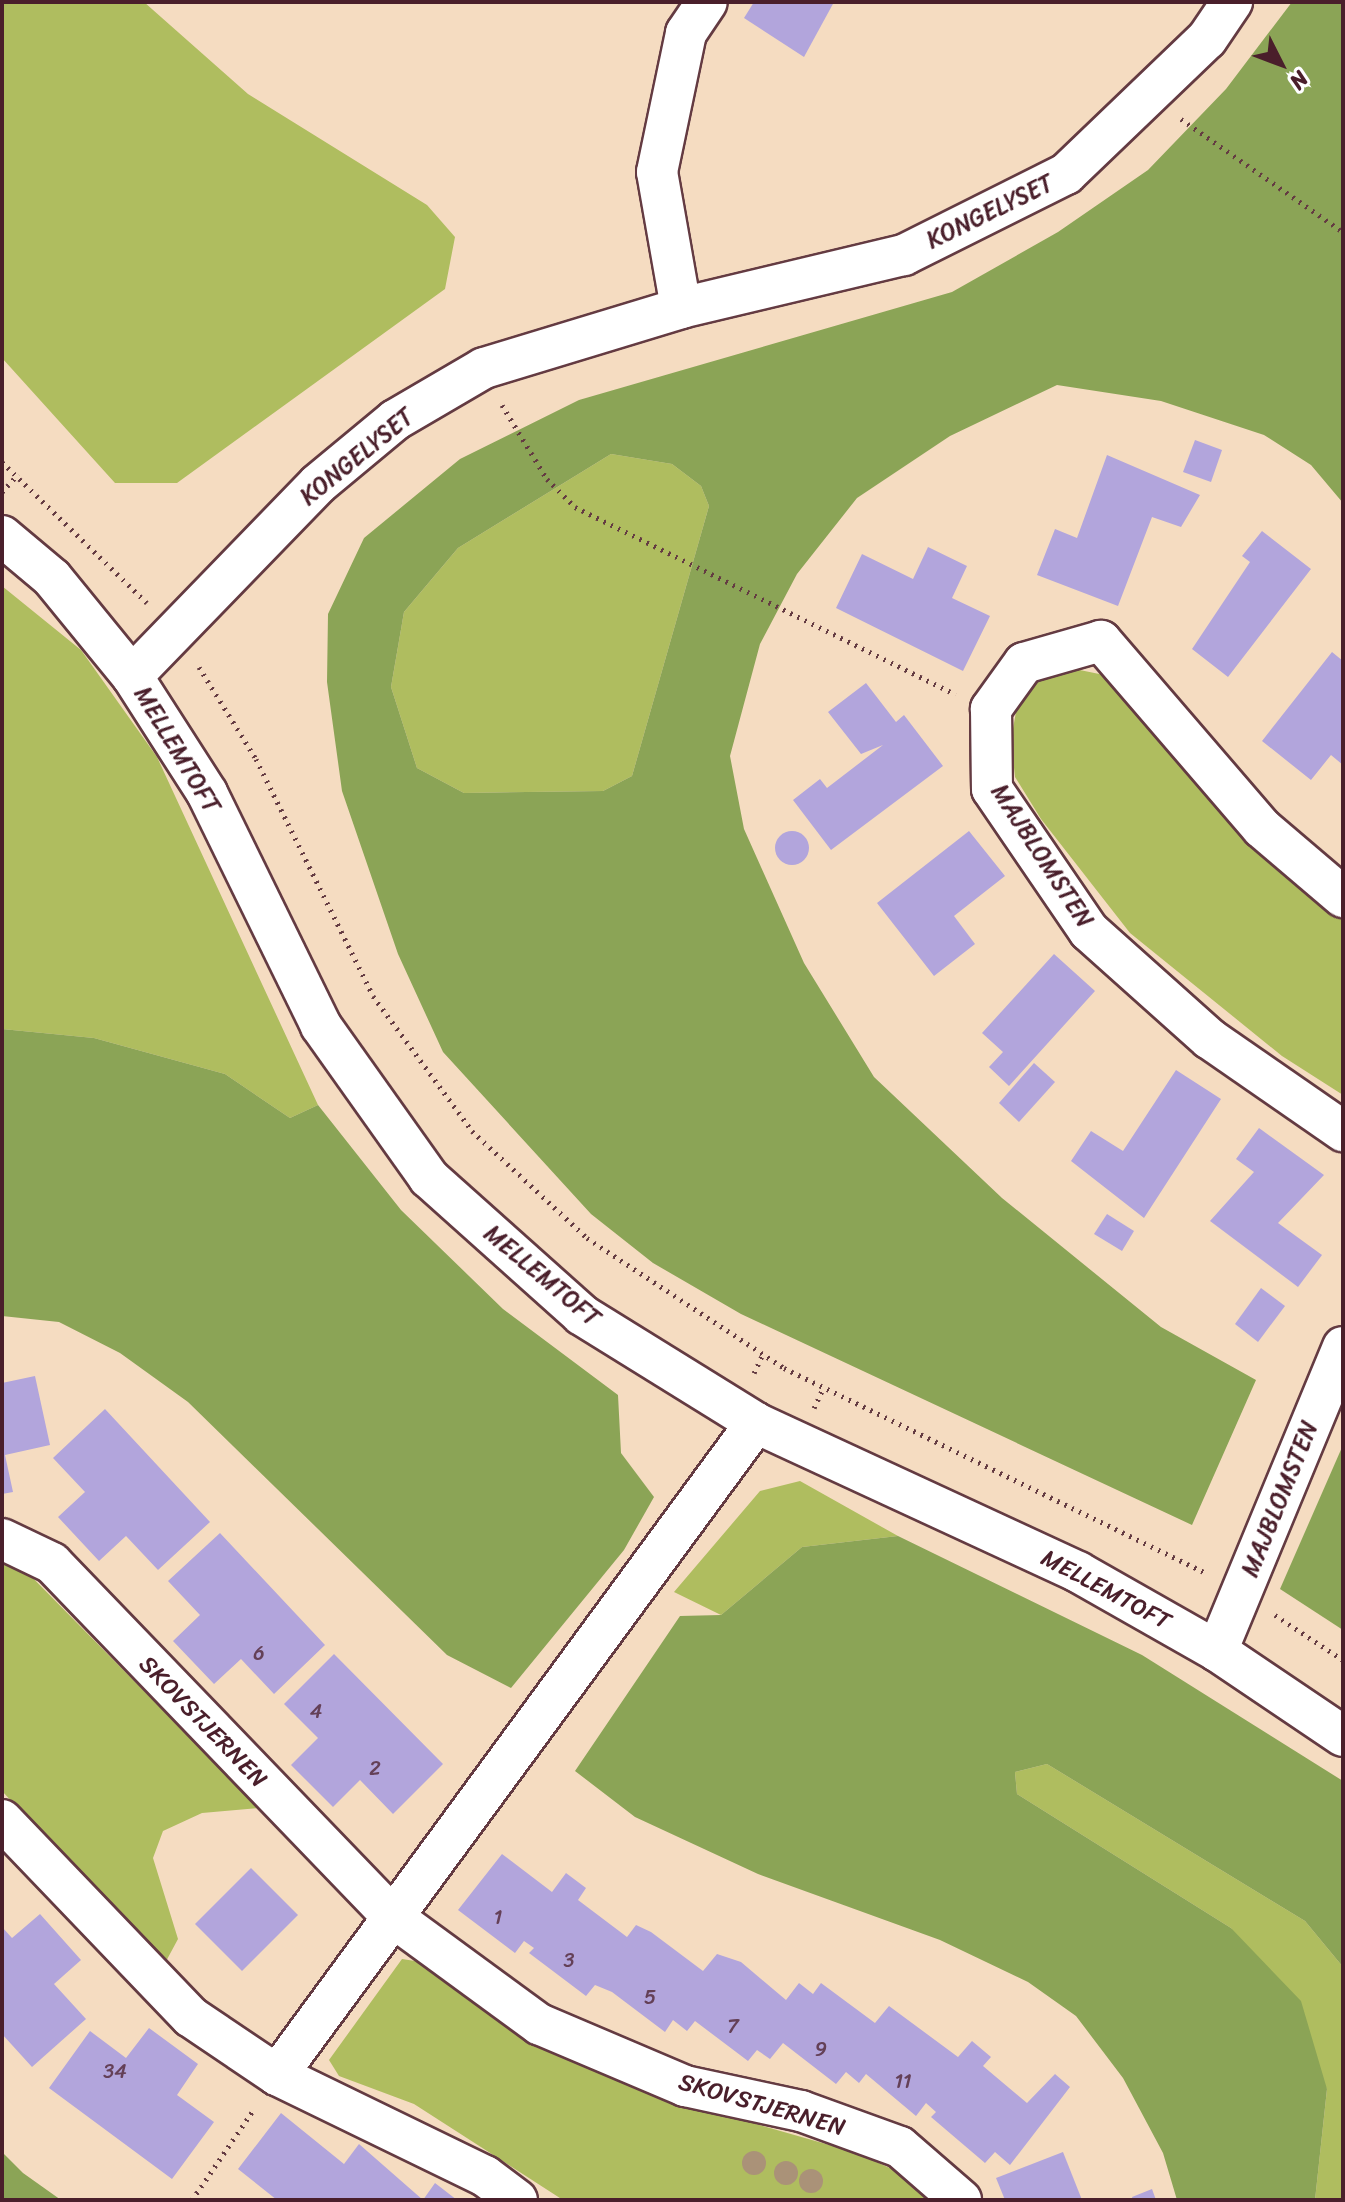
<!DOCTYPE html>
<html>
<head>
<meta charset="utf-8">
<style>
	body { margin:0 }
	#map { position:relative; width:1345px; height:2202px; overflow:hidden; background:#f5dcc1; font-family:Sriracha,sans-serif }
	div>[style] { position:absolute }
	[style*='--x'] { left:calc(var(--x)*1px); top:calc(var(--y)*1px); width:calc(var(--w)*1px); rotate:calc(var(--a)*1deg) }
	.green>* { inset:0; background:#afbd5f }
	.forest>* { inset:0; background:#8ba456 }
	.building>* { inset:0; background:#b2a5dc }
	.round { border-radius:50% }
	.path>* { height:5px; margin-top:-2.5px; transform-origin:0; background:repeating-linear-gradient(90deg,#643b42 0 2px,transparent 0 8px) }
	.roads { filter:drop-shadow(2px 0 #643b42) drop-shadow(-2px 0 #643b42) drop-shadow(0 2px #643b42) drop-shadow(0 -2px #643b42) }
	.street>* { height:40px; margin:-20px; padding:0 20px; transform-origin:20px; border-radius:20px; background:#fff }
	.trees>* { width:24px; height:24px; margin:-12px; border-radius:50%; background:#aa9278 }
	span { translate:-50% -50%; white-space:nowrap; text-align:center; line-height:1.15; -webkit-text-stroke:7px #fff; paint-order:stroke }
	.number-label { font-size:20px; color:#644057 }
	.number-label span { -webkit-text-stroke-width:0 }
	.street-label { font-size:24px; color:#4a1f2b }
	.frame { position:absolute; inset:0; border:4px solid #4a1f2b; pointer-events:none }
	.north { position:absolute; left:1241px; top:24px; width:80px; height:80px; -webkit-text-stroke:6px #fff; paint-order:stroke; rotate:132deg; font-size:22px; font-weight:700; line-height:32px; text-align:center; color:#4a1f2b }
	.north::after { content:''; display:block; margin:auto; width:28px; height:36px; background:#4a1f2b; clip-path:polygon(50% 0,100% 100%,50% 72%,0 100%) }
</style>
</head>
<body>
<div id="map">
	<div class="green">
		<div style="clip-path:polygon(2px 2px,144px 2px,248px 94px,427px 205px,455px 237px,445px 289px,177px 483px,115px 483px,2px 358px)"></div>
		<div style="clip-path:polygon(611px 454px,672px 464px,701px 486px,709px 506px,632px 776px,603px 791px,464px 793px,417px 768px,391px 687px,404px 612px,458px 548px)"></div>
		<div style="clip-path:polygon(2px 586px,81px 650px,157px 757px,318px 1105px,290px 1118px,225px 1074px,94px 1038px,2px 1029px)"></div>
		<div style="clip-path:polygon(1070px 668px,1109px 676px,1280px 866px,1343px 918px,1343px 1095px,1282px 1056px,1130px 933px,1041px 819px,1015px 777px,1011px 740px,1017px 706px,1036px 682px)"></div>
		<div style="clip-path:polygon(800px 1481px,898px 1536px,802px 1547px,721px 1615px,674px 1592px,760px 1491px)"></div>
		<div style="clip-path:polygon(2px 1559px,24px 1569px,259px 1808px,202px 1813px,163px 1831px,153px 1858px,178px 1939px,164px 1965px,2px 1791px)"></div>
		<div style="clip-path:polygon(1047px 1764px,1305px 1921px,1343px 1967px,1343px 2200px,1315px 2200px,1327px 2089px,1231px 1928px,1017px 1794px,1015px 1772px)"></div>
		<div style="clip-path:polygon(402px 1959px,428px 1963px,583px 2065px,672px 2100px,854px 2152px,892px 2169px,929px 2200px,563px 2200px,414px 2104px,339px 2076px,329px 2060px)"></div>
	</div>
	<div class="forest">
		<div style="clip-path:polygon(evenodd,1292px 2px,1343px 2px,1343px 503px,1311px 465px,1264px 435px,1161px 401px,1057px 385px,950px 436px,857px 498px,797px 574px,760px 644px,730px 756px,744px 829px,804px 963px,874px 1077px,1002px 1198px,1161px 1327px,1256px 1380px,1192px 1525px,741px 1314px,653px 1263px,591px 1214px,443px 1052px,398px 954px,342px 791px,327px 682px,328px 614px,364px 538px,460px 459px,579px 400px,952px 292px,1058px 232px,1148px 170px,1226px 89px,1292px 2px,611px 454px,672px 464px,701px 486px,709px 506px,632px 776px,603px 791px,464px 793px,417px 768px,391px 687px,404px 612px,458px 548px,611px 454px)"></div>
		<div style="clip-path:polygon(2px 1029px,94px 1038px,225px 1074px,290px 1118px,318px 1105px,401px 1210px,503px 1309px,618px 1395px,621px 1453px,654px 1497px,624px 1550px,511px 1688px,447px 1655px,188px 1402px,120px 1353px,59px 1322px,2px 1316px)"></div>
		<div style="clip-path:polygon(1343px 1445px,1343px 1630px,1280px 1589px)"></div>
		<div style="clip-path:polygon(898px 1536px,1142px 1655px,1343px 1781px,1343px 1967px,1305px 1921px,1047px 1764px,1015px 1772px,1017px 1794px,1231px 1928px,1301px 2001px,1327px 2089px,1315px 2200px,1177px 2200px,1163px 2153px,1123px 2078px,1076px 2016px,1028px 1982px,940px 1940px,758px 1874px,635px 1817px,575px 1771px,680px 1616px,721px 1615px,802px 1547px)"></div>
		<div style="clip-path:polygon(2px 2152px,23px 2173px,61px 2200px,2px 2200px)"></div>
	</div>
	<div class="building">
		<div style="clip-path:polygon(754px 2px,834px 2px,804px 57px,744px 18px)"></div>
		<div style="clip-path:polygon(1195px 440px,1222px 450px,1211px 482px,1183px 472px)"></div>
		<div style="clip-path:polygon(1107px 455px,1200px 495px,1181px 527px,1152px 517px,1118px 606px,1037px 575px,1055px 529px,1077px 538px)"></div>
		<div style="clip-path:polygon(1262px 531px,1311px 569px,1228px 677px,1192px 649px,1250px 562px,1242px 556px)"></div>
		<div style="clip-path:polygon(928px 547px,967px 566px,952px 598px,990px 616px,963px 671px,836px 608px,862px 554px,913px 579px)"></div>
		<div style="clip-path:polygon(1332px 652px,1343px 661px,1343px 765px,1331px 755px,1311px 780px,1262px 741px)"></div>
		<div style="clip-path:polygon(866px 683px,896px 722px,904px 715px,943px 766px,831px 850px,793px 800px,820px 779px,827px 788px,883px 745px,861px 754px,828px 712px)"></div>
		<div class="round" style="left:775px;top:831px;width:34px;height:34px"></div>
		<div style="clip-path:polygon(969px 831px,1005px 876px,954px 916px,975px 944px,934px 976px,877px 903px)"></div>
		<div style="clip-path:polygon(1054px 954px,1095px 991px,1009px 1086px,989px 1067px,1003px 1052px,982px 1033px)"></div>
		<div style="clip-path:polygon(1034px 1063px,1055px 1082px,1019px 1122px,999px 1103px)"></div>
		<div style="clip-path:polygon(1176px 1070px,1221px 1099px,1144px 1218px,1071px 1161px,1091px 1131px,1123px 1151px)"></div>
		<div style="clip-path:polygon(1259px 1128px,1324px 1175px,1278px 1223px,1322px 1255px,1298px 1287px,1210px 1221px,1254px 1172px,1236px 1159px)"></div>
		<div style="clip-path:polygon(1107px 1214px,1134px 1231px,1122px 1251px,1094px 1234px)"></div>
		<div style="clip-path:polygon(1261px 1288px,1285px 1306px,1258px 1342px,1235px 1324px)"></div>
		<div style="clip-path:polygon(35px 1376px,50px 1445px,5px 1455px,13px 1492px,2px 1494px,2px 1383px)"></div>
		<div style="clip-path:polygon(105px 1409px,210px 1522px,158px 1570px,126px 1536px,99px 1561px,58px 1517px,85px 1492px,53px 1458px)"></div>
		<div style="clip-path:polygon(220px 1533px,325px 1645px,274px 1694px,241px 1659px,214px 1684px,173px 1641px,200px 1615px,168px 1581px)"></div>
		<div style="clip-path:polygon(334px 1654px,443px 1764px,393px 1814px,360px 1780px,333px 1807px,291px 1765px,318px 1738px,284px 1704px)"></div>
		<div style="clip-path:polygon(502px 1854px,552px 1892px,566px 1873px,586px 1888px,578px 1900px,627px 1937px,636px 1925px,651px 1932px,703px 1971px,717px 1954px,741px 1962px,786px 2000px,799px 1983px,813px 1994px,821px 1983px,875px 2023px,889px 2006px,958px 2057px,972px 2041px,991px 2057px,983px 2066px,1027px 2103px,1055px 2074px,1070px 2087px,1010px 2165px,995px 2152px,985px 2163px,931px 2117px,936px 2112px,926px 2103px,916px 2116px,866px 2074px,859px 2083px,846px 2072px,836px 2084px,783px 2043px,770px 2059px,757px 2050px,748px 2061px,695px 2021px,687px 2031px,673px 2020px,665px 2032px,612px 1992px,595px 1985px,586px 1996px,529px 1953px,534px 1948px,524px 1941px,515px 1953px,458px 1910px)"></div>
		<div style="clip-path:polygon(251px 1868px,298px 1915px,242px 1971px,195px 1924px)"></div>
		<div style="clip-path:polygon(40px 1914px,81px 1960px,54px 1984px,86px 2019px,32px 2067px,2px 2034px,2px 1927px,12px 1938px)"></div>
		<div style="clip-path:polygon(149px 2028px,198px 2064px,177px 2095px,214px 2122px,172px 2179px,49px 2088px,90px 2031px,126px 2058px)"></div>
		<div style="clip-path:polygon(281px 2113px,344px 2164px,359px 2144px,423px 2200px,435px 2183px,457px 2200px,277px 2200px,238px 2169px)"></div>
		<div style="clip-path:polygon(1063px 2152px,1082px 2200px,1005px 2200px,996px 2178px)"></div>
		<div style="clip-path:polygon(1152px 2189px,1156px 2200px,1133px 2200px,1132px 2197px)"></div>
	</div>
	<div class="path">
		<div style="--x:1181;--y:119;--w:198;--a:34.9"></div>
		<div style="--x:502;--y:405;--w:87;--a:58.7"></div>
		<div style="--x:547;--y:479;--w:40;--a:45"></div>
		<div style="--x:575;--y:507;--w:424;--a:26.2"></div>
		<div style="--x:2;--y:462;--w:202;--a:44.2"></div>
		<div style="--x:2;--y:492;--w:24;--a:-48"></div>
		<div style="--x:199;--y:667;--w:108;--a:58.2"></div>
		<div style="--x:256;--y:759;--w:264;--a:63.7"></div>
		<div style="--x:373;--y:996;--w:167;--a:53.7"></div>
		<div style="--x:472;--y:1131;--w:157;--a:42.9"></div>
		<div style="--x:587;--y:1238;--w:236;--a:33.4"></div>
		<div style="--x:784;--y:1368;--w:468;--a:25.9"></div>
		<div style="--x:754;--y:1373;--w:19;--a:-65"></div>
		<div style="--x:814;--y:1408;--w:23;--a:-65"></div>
		<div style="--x:1275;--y:1615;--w:82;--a:33.5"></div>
		<div style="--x:192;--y:2200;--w:110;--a:-55.7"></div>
	</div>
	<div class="roads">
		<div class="street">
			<div style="--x:681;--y:308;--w:138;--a:-100"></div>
			<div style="--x:657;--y:172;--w:142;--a:-78.2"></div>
			<div style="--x:686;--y:33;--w:37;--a:-56"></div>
			<div style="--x:2;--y:536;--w:65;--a:40"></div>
			<div style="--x:52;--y:578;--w:127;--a:50.8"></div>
			<div style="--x:132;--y:676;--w:139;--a:57.3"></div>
			<div style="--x:207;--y:793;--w:259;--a:63.9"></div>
			<div style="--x:321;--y:1026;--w:186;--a:54.6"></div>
			<div style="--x:429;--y:1178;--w:205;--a:41.8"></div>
			<div style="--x:582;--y:1315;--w:205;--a:31.8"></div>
			<div style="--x:756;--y:1423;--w:355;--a:24.8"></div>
			<div style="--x:1078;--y:1572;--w:160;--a:29.6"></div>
			<div style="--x:1217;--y:1651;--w:152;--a:34"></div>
			<div style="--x:132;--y:676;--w:267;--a:-45.9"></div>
			<div style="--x:318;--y:484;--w:100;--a:-39.7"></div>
			<div style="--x:395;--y:420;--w:103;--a:-30.3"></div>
			<div style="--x:484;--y:368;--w:206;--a:-16.9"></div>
			<div style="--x:681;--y:308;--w:229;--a:-13.4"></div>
			<div style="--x:904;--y:255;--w:181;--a:-26.6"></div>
			<div style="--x:1066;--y:174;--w:195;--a:-43.8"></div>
			<div style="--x:1207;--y:39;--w:45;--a:-56"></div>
			<div style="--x:1343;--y:897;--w:106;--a:-139.6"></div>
			<div style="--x:1262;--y:828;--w:247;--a:-130.7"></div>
			<div style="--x:1101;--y:641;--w:80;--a:164.1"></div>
			<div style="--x:1024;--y:663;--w:57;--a:125.7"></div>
			<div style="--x:991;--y:709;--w:80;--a:89.3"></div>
			<div style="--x:992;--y:789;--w:172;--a:55.7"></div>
			<div style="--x:1089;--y:931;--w:162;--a:41.8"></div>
			<div style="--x:1210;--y:1039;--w:162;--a:34.7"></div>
			<div style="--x:2;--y:1539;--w:55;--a:25.6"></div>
			<div style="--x:52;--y:1563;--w:493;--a:46.1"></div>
			<div style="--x:394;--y:1918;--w:180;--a:36.2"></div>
			<div style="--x:539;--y:2024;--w:159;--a:23"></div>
			<div style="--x:685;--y:2086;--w:119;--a:12.2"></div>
			<div style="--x:801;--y:2111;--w:105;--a:20"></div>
			<div style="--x:900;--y:2147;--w:81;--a:41"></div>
			<div style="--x:1217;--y:1651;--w:329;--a:-67.5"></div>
			<div style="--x:2;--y:1820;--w:273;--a:46.2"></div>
			<div style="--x:191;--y:2017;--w:104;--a:34"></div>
			<div style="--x:277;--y:2075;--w:231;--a:25.9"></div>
			<div style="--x:485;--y:2176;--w:40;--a:37"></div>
			<div style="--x:277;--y:2075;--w:809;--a:-53.7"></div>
		</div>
	</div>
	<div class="trees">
		<div style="left:754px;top:2163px"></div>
		<div style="left:786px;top:2173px"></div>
		<div style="left:811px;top:2181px"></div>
	</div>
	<div class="number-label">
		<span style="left:259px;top:1653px">6</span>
		<span style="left:316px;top:1711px">4</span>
		<span style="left:375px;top:1768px">2</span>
		<span style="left:498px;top:1917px">1</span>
		<span style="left:569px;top:1960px">3</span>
		<span style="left:650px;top:1997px">5</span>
		<span style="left:733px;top:2026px">7</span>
		<span style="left:821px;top:2049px">9</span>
		<span style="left:115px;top:2071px">34</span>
		<span style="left:903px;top:2081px">11</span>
	</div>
	<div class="street-label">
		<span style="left:990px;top:212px;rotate:-26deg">KONGELYSET</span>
		<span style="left:357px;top:457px;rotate:-39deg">KONGELYSET</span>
		<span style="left:177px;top:750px;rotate:59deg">MELLEMTOFT</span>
		<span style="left:1042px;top:856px;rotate:57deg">MAJBLOMSTEN</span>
		<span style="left:542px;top:1276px;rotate:40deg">MELLEMTOFT</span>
		<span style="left:1280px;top:1499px;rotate:-68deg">MAJBLOMSTEN</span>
		<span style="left:1106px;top:1590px;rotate:28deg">MELLEMTOFT</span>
		<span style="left:203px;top:1722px;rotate:46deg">SKOVSTJERNEN</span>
		<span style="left:762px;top:2105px;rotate:16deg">SKOVSTJERNEN</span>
	</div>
	<div class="frame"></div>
	<div class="north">N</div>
</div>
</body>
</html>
